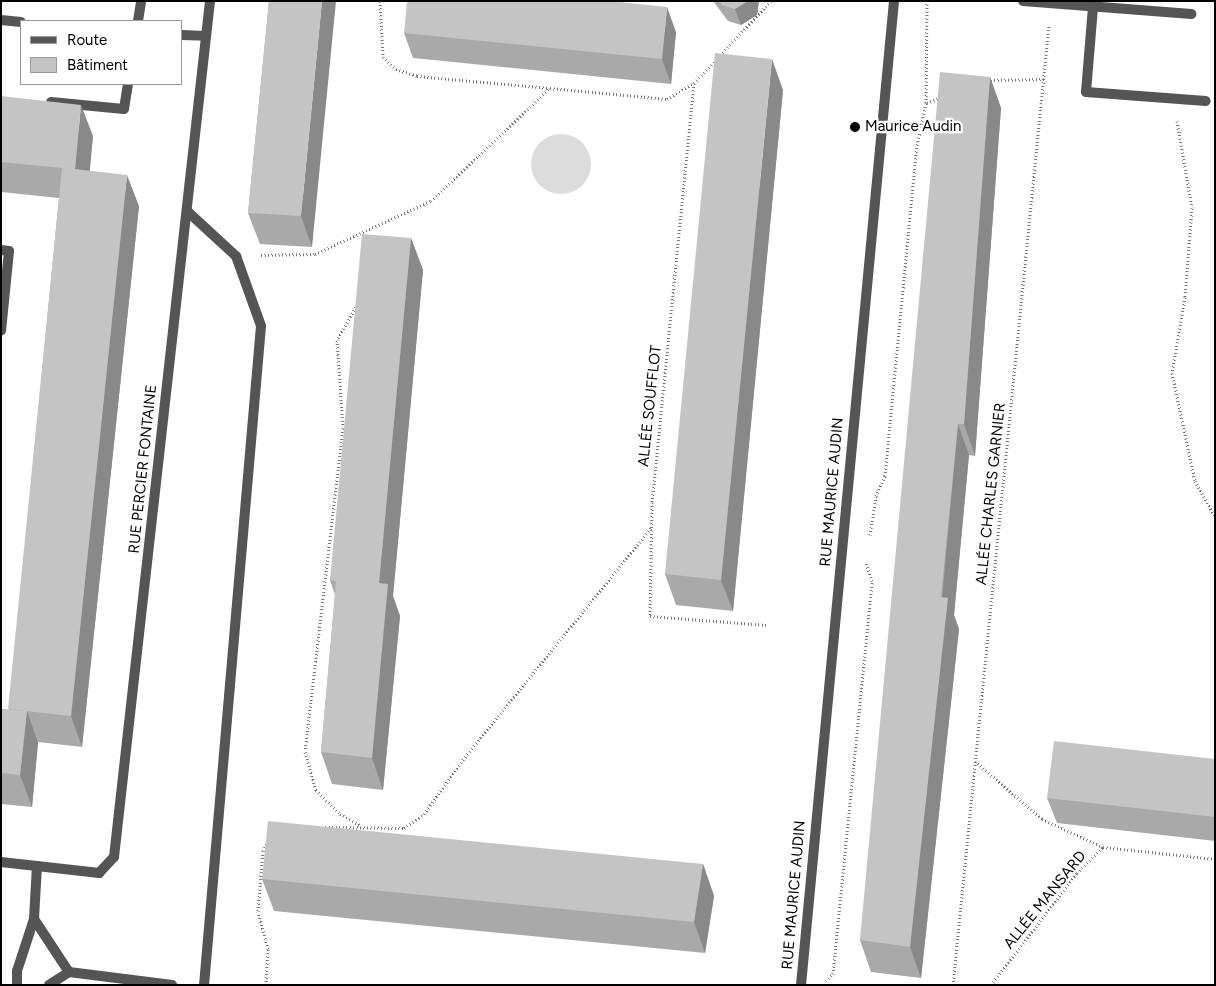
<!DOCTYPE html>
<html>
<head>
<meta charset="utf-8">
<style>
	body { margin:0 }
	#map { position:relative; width:1216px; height:986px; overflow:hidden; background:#fff; font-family:Figtree,sans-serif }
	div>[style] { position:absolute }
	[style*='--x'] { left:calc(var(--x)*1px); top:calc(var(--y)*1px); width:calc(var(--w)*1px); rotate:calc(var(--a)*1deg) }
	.green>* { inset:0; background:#dcdcdc }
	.round { border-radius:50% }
	.path>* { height:3px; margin-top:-1.5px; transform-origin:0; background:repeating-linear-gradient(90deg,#777 0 1px,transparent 0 3.5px) }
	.lane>* { height:10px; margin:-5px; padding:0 5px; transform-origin:5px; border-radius:5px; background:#555 }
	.street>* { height:10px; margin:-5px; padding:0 5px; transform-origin:5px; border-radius:5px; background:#555 }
	.wall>* { inset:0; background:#a9a9a9 }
	.shaded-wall>* { inset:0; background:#898989 }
	.building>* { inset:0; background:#c4c4c4 }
	.dots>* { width:14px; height:14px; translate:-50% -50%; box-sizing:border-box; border:2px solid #fff; border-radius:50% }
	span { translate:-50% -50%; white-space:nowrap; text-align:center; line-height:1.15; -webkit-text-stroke:4.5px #fff; paint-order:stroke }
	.poi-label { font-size:15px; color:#000 }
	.left { translate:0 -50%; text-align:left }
	.street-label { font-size:15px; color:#000 }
	.frame { position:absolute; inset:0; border:2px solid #000; pointer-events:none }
	.legend { position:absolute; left:20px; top:20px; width:162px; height:65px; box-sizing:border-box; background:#fff; border:1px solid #999; margin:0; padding:6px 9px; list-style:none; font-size:15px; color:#000 }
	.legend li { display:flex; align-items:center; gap:10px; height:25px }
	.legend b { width:25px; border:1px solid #999 }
</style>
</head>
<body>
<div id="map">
	<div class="green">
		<div class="round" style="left:531px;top:134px;width:60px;height:60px"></div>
	</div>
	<div class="path">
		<div style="--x:380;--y:1;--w:56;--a:86.9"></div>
		<div style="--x:383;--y:57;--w:18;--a:43"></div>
		<div style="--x:396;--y:69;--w:22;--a:18"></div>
		<div style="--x:417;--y:76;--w:133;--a:5.2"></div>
		<div style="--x:720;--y:55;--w:74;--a:-46.6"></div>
		<div style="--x:987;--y:80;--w:57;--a:-1"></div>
		<div style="--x:694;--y:83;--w:421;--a:95.7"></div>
		<div style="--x:652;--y:502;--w:114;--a:91"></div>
		<div style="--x:650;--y:616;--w:117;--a:4.4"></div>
		<div style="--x:927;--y:103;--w:16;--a:-22"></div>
		<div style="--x:1177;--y:121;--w:88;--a:80.2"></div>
		<div style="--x:1192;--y:208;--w:89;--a:94.5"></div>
		<div style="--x:1185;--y:297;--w:77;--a:99.7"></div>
		<div style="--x:1172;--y:373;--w:110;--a:78"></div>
		<div style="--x:1195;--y:481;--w:41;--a:60.9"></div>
		<div style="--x:261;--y:255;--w:54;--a:-1.1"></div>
		<div style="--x:315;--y:254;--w:128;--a:-24.6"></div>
		<div style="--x:431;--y:201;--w:164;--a:-43.5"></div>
		<div style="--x:550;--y:88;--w:118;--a:5.4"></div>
		<div style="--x:667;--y:99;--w:31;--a:-31"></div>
		<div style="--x:694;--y:83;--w:32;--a:-46"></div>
		<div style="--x:356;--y:307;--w:38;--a:120"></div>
		<div style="--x:337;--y:340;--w:88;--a:86.1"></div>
		<div style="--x:343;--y:428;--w:326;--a:96.7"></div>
		<div style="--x:305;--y:752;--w:40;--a:74"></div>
		<div style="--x:316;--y:790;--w:34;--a:45"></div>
		<div style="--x:340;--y:814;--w:23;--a:29"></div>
		<div style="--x:870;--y:535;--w:39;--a:-81"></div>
		<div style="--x:876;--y:496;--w:22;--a:-66"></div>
		<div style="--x:885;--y:476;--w:333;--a:-84.5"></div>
		<div style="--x:917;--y:145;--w:43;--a:-77.9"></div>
		<div style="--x:926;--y:103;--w:102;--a:-89.4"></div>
		<div style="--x:975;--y:761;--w:89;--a:40.9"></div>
		<div style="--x:1042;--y:819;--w:67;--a:24.7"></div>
		<div style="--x:325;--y:827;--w:79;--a:0.7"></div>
		<div style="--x:404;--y:828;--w:24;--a:-35"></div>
		<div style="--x:424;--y:814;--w:70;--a:-54.3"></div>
		<div style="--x:465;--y:757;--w:295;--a:-50.9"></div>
		<div style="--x:826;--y:981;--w:10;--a:-45"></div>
		<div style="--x:833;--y:974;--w:395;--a:-84.3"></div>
		<div style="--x:872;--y:581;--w:19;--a:-108"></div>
		<div style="--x:266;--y:985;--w:36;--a:-87"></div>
		<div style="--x:268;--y:949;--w:39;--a:-105"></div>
		<div style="--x:258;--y:911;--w:60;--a:-85.2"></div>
		<div style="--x:263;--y:851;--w:9;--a:-63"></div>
		<div style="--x:953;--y:985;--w:965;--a:-84.29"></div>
		<div style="--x:991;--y:985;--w:141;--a:-52.5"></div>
		<div style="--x:1077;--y:873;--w:37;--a:-45"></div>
		<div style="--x:1103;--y:847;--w:113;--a:6.1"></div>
	</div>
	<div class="lane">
		<div style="--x:1023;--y:1;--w:169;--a:4.4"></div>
		<div style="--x:1093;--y:7;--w:85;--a:94.7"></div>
		<div style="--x:1086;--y:92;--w:120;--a:4.3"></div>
		<div style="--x:1;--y:20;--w:20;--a:6"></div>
		<div style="--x:138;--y:21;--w:20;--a:-81"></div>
		<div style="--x:181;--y:35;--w:25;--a:2"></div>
		<div style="--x:51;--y:102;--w:73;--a:5.5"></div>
		<div style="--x:124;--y:109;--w:25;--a:-81"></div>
		<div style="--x:187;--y:211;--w:67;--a:42.6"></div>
		<div style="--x:236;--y:256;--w:74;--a:70.3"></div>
		<div style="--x:261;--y:326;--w:661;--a:94.94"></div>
		<div style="--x:1;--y:250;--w:8;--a:7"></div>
		<div style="--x:9;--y:251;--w:80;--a:95.7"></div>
	</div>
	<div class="street">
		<div style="--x:1;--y:862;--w:99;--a:6.4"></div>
		<div style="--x:99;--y:873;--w:22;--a:-47"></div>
		<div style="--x:114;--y:857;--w:861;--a:-83.6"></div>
		<div style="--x:34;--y:919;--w:64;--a:56.6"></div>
		<div style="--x:17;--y:985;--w:14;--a:-90"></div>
		<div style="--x:17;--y:971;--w:55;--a:-71.9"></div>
		<div style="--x:34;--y:919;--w:53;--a:-86.8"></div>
		<div style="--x:49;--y:985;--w:24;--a:-33"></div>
		<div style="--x:69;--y:972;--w:104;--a:7.2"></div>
		<div style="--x:801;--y:985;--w:988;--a:-84.6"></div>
	</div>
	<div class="wall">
		<div style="clip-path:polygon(269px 1px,312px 247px,260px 244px,248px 213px)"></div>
		<div style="clip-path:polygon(713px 1px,759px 1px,757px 15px,741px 25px,728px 21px)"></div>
		<div style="clip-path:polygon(676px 32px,671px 84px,413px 58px,404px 33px)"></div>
		<div style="clip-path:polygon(990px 77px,1001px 108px,975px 456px,969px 455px,954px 615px,959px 629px,921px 978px,871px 972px,860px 940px)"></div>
		<div style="clip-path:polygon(783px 90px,733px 611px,676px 605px,665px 574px)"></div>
		<div style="clip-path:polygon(1px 96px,93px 136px,89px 171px,139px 206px,82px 747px,38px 742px,32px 807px,1px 804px,1px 709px,9px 710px,59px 198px,1px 192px)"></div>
		<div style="clip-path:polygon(411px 238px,423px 270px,393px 596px,400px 616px,383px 790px,332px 784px,321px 752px,335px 595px,330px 580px)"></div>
		<div style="clip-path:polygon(1215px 759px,1215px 841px,1057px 823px,1047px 798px)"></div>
		<div style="clip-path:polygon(703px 864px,714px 896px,705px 953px,274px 911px,262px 879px)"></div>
	</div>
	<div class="shaded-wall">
		<div style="clip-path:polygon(322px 1px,336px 1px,312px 247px,301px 216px)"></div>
		<div style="clip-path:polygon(748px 1px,759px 1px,757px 15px,741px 25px,735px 9px)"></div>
		<div style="clip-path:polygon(667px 7px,676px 32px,671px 84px,662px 59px)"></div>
		<div style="clip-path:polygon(772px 59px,783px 90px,733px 611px,721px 580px)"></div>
		<div style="clip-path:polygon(990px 77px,1001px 108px,975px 456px,964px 424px)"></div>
		<div style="clip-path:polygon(81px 105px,93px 136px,87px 201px,75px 169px)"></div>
		<div style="clip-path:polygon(127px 175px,139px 206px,82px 747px,71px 716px)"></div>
		<div style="clip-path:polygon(411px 238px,423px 270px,393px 596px,400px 616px,383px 790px,372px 758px,379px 583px)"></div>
		<div style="clip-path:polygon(958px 424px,969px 455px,954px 615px,959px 629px,921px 978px,910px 947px)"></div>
		<div style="clip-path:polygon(27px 711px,38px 743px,32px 807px,20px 775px)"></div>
		<div style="clip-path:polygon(703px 864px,714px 896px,705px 953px,694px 922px)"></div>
	</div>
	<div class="building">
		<div style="clip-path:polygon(269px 1px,322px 1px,301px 216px,248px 213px)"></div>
		<div style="clip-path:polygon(407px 1px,609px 1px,667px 7px,662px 59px,404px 33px)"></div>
		<div style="clip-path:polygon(719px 1px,748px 1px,735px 9px,722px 5px)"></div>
		<div style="clip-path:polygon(715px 53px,772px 59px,721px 580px,665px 574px)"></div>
		<div style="clip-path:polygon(940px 72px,990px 77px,964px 424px,958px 424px,941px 597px,948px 598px,910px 947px,860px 940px)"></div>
		<div style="clip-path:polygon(1px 96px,81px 105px,75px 169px,127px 175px,71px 716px,8px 709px,62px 168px,1px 162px)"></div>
		<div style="clip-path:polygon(362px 234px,411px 238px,379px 583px,388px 584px,372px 758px,321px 752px,336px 581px,330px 580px)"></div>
		<div style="clip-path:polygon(1px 709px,27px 711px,20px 775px,1px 773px)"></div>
		<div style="clip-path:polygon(1054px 741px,1215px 759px,1215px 817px,1047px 798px)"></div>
		<div style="clip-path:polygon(268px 821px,703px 864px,694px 922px,262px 879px)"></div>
	</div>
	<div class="dots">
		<div style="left:855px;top:127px;background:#000"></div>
	</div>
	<div class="poi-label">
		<span class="left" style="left:865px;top:127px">Maurice Audin</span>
	</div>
	<div class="street-label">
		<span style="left:650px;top:406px;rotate:-84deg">ALLÉE SOUFFLOT</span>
		<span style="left:143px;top:469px;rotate:-84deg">RUE PERCIER FONTAINE</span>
		<span style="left:832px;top:492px;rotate:-85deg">RUE MAURICE AUDIN</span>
		<span style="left:991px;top:494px;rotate:-84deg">ALLÉE CHARLES GARNIER</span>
		<span style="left:794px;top:895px;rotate:-85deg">RUE MAURICE AUDIN</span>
		<span style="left:1045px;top:900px;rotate:-51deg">ALLÉE MANSARD</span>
	</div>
	<div class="frame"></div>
	<ul class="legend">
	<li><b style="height:6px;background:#555"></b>Route</li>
	<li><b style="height:14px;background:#c4c4c4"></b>Bâtiment</li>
	</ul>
</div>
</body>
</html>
